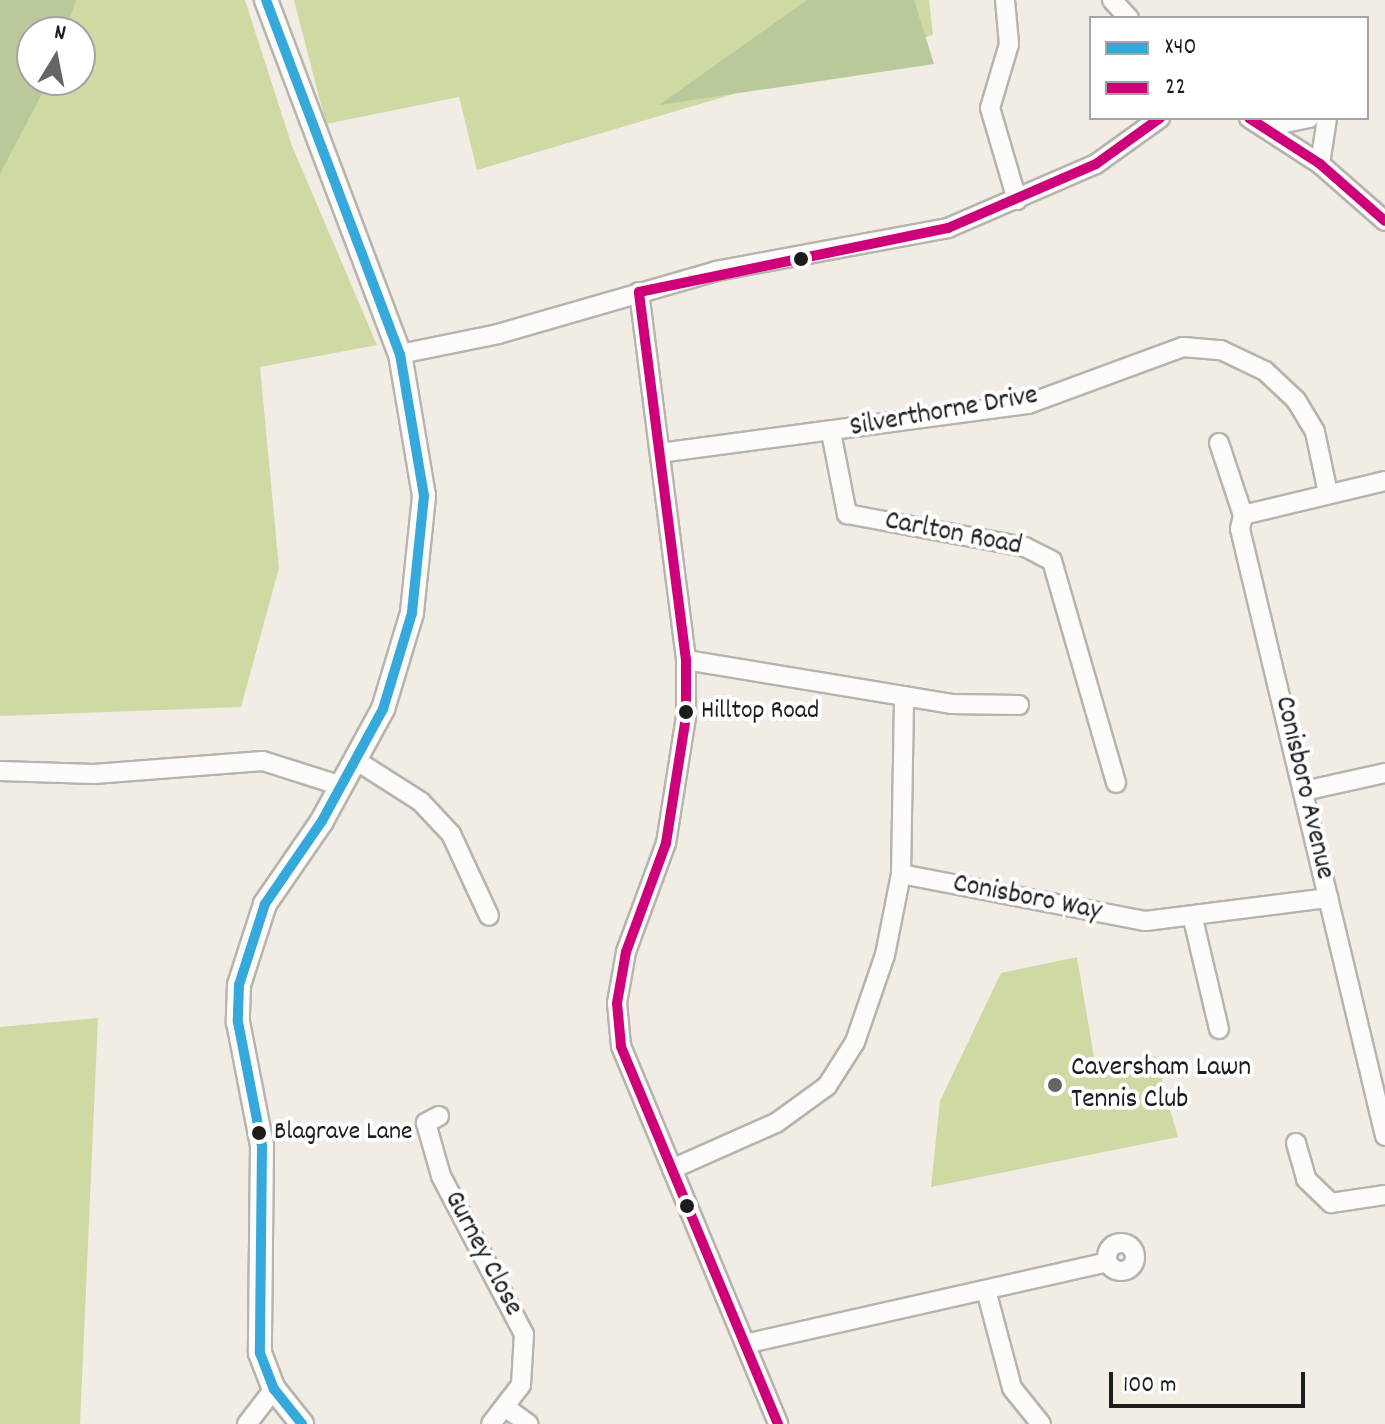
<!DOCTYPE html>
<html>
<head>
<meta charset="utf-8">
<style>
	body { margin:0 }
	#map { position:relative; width:1385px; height:1424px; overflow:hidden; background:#f2ede4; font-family:Dekko,sans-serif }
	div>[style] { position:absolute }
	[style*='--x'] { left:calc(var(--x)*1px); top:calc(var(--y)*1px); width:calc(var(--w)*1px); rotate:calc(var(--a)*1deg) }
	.green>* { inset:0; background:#ced9a3 }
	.forest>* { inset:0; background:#bac99c }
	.roads { filter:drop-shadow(2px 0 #b7b3ae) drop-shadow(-2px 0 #b7b3ae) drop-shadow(0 2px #b7b3ae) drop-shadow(0 -2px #b7b3ae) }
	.minor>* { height:18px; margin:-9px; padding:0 9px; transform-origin:9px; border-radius:9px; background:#fdfcfb }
	.minor>.ring { margin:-9px; padding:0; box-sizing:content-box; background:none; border:18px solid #fdfcfb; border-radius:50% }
	.major>* { height:22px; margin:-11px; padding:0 11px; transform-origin:11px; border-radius:11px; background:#fdfcfb }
	.bus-1>* { height:10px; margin:-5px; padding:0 5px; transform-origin:5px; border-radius:5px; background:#35a8dc }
	.bus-2>* { height:10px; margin:-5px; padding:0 5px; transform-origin:5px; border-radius:5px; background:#cd007a }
	.dots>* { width:22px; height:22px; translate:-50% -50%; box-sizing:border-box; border:4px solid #fff; border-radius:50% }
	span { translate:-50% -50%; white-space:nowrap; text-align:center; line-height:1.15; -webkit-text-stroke:8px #fff; paint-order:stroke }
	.bus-label { font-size:26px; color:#1c1c1c }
	.left { translate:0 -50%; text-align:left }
	.street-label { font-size:28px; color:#1c1c1c }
	.poi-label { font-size:28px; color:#1c1c1c }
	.legend { position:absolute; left:1089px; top:16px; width:280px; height:104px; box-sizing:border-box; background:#fff; border:2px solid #a4a4a4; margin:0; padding:10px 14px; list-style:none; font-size:24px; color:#1c1c1c }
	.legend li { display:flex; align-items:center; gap:16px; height:40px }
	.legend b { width:40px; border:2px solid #a4a4a4 }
	.north { position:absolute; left:16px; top:16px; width:80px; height:80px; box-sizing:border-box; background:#fff; border:2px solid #a4a4a4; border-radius:50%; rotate:10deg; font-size:22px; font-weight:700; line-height:32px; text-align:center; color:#1c1c1c }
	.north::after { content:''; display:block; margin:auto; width:28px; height:36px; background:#676562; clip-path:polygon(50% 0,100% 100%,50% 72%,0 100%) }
	.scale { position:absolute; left:1109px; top:1372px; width:196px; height:36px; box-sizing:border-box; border:4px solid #1c1c1c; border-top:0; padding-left:10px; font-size:24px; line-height:28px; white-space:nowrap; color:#1c1c1c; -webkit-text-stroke:6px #fff; paint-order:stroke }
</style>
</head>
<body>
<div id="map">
	<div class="green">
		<div style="clip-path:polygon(evenodd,0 0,245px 0,292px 146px,377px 345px,260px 367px,279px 568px,241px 707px,0 716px,0 0,32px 32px,80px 32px,80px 80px,32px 80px,32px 32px)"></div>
		<div style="clip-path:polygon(294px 0,929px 0,933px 35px,477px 170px,459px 97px,326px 124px)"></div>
		<div style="clip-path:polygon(1077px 957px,1096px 1069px,1155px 1056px,1178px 1137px,931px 1187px,940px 1101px,1001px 973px)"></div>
		<div style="clip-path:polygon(98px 1018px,80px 1424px,0 1424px,0 1027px)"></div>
	</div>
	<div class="forest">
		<div style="clip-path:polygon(0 0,76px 0,65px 32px,32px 32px,32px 80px,49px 80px,0 174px)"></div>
		<div style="clip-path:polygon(807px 0,914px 0,934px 64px,659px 105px)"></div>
	</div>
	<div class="roads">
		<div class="minor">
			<div style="--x:1005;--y:0;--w:44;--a:84.8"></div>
			<div style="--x:1009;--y:44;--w:67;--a:106.5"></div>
			<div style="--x:990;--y:108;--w:96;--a:73.6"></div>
			<div style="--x:1112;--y:0;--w:25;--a:47"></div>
			<div style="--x:1249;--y:118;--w:85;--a:32.9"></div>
			<div style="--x:1320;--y:164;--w:86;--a:41.2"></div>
			<div style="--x:1266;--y:127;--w:44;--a:-11.8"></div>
			<div style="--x:1320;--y:164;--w:47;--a:-81.3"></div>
			<div style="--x:639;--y:292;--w:371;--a:82.7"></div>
			<div style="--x:686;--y:660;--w:57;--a:90"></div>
			<div style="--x:686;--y:717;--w:128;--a:99"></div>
			<div style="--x:666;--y:843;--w:116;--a:110.2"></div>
			<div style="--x:626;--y:952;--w:52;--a:100"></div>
			<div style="--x:617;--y:1003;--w:43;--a:84.7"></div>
			<div style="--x:621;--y:1046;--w:409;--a:67.4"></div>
			<div style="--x:400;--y:354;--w:100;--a:-11.5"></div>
			<div style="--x:498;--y:334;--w:227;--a:-16.1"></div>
			<div style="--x:716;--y:271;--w:236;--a:-10.5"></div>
			<div style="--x:948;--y:228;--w:161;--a:-23.4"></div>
			<div style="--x:1096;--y:164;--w:79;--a:-35.7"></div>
			<div style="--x:831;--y:432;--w:84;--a:79"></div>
			<div style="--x:847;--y:514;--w:181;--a:10.5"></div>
			<div style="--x:1025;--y:547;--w:30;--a:27"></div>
			<div style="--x:1052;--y:561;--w:231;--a:73.9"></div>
			<div style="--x:1219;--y:443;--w:76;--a:71.6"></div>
			<div style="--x:1243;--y:515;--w:14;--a:102"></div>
			<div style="--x:1240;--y:529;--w:624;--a:76.56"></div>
			<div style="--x:660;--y:453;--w:371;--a:-7.6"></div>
			<div style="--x:1028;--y:404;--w:165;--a:-20.2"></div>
			<div style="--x:1183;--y:347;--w:38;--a:5"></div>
			<div style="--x:1221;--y:350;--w:49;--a:25.5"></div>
			<div style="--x:1265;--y:371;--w:42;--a:43.1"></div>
			<div style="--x:1296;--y:400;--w:37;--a:59"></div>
			<div style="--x:1315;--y:432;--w:62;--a:78"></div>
			<div style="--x:1243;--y:515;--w:146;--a:-13.5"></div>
			<div style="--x:686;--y:660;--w:269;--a:9.4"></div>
			<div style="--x:951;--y:704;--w:68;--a:0.8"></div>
			<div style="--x:357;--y:761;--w:76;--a:32.6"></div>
			<div style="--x:421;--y:802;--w:44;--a:46.8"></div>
			<div style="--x:451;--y:834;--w:90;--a:65.1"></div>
			<div style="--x:0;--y:771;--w:94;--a:1.8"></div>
			<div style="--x:94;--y:774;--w:169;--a:-4.4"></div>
			<div style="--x:263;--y:761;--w:83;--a:17.6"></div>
			<div style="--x:1304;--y:791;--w:83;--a:-12.5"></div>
			<div style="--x:901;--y:874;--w:249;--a:10.9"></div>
			<div style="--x:1146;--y:921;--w:184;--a:-7.2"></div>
			<div style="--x:1193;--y:919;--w:113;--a:76.7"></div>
			<div style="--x:439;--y:1116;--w:15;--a:152"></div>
			<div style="--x:426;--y:1123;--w:55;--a:74.2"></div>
			<div style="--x:441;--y:1176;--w:178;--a:62.3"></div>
			<div style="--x:524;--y:1334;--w:51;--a:93.4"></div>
			<div style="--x:521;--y:1385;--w:49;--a:127.6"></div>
			<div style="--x:1296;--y:1143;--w:37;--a:74"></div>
			<div style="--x:1306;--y:1179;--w:35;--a:44"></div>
			<div style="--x:1331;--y:1203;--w:55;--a:-8.4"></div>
			<div style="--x:672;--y:1169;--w:114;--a:-23.9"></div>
			<div style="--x:776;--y:1123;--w:63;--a:-36"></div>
			<div style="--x:827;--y:1086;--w:52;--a:-57.5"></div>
			<div style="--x:855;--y:1042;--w:92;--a:-71"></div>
			<div style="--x:885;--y:955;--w:83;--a:-78.8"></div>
			<div style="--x:901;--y:874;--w:178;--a:-89"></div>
			<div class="ring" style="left:1107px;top:1243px;width:10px;height:10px"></div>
			<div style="--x:986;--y:1290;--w:101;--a:75.1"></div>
			<div style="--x:1012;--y:1388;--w:46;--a:51.1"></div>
			<div style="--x:749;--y:1343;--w:367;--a:-12.7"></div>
			<div style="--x:505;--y:1407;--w:29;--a:36"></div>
			<div style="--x:247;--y:1424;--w:44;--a:-52.4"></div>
		</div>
		<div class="major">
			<div style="--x:266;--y:0;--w:379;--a:69.3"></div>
			<div style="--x:400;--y:354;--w:144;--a:80.4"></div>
			<div style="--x:424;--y:496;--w:118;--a:95.9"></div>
			<div style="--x:412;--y:613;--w:100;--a:106.8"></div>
			<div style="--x:383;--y:709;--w:128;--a:118.6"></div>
			<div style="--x:322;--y:821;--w:101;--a:124.5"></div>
			<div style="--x:265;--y:904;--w:85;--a:107.8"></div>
			<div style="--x:239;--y:985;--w:37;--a:92"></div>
			<div style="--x:238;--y:1022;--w:126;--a:79"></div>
			<div style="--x:262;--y:1146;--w:207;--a:90.6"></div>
			<div style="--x:260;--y:1353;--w:39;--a:69"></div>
			<div style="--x:274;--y:1389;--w:45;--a:51.3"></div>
		</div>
	</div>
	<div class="bus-1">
		<div style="--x:266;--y:0;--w:379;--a:69.3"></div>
		<div style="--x:400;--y:354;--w:144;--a:80.4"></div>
		<div style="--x:424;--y:496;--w:118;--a:95.9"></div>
		<div style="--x:412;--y:613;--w:100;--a:106.8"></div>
		<div style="--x:383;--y:709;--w:128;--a:118.6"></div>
		<div style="--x:322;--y:821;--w:101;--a:124.5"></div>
		<div style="--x:265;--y:904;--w:85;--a:107.8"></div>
		<div style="--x:239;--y:985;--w:37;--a:92"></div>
		<div style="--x:238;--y:1022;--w:126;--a:79"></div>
		<div style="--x:262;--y:1146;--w:207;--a:90.6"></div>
		<div style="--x:260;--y:1353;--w:39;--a:69"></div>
		<div style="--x:274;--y:1389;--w:45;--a:51.3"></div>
	</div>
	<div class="bus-2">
		<div style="--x:1249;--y:118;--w:85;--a:32.9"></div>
		<div style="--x:1320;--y:164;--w:86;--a:41.2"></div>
		<div style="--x:778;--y:1424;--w:409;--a:-112.6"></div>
		<div style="--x:621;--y:1046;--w:43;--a:-95.3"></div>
		<div style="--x:617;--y:1003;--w:52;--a:-80"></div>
		<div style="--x:626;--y:952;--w:116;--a:-69.8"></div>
		<div style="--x:666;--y:843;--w:128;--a:-81"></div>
		<div style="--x:686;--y:717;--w:57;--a:-90"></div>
		<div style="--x:686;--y:660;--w:371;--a:-97.3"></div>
		<div style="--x:639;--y:292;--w:316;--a:-11.7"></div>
		<div style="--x:948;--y:228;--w:161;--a:-23.4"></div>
		<div style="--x:1096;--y:164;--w:79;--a:-35.7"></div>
	</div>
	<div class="dots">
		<div style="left:801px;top:259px;background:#1c1c1c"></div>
		<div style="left:686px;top:712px;background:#1c1c1c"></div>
		<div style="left:1055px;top:1085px;background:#676562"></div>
		<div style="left:259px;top:1133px;background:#1c1c1c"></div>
		<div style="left:687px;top:1206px;background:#1c1c1c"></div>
	</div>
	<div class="bus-label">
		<span class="left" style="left:701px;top:712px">Hilltop Road</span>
		<span class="left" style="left:274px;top:1133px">Blagrave Lane</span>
	</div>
	<div class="street-label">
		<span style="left:944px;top:413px;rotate:-10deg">Silverthorne Drive</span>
		<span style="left:953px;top:535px;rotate:11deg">Carlton Road</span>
		<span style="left:1303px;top:788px;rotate:77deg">Conisboro Avenue</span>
		<span style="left:1027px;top:899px;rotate:11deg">Conisboro Way</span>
		<span style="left:482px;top:1254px;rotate:62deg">Gurney Close</span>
	</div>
	<div class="poi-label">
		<span class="left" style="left:1071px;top:1085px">Caversham Lawn<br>Tennis Club</span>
	</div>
	<ul class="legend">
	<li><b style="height:10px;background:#35a8dc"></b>X40</li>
	<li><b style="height:10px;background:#cd007a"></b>22</li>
	</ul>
	<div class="north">N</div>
	<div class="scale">100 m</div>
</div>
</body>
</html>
